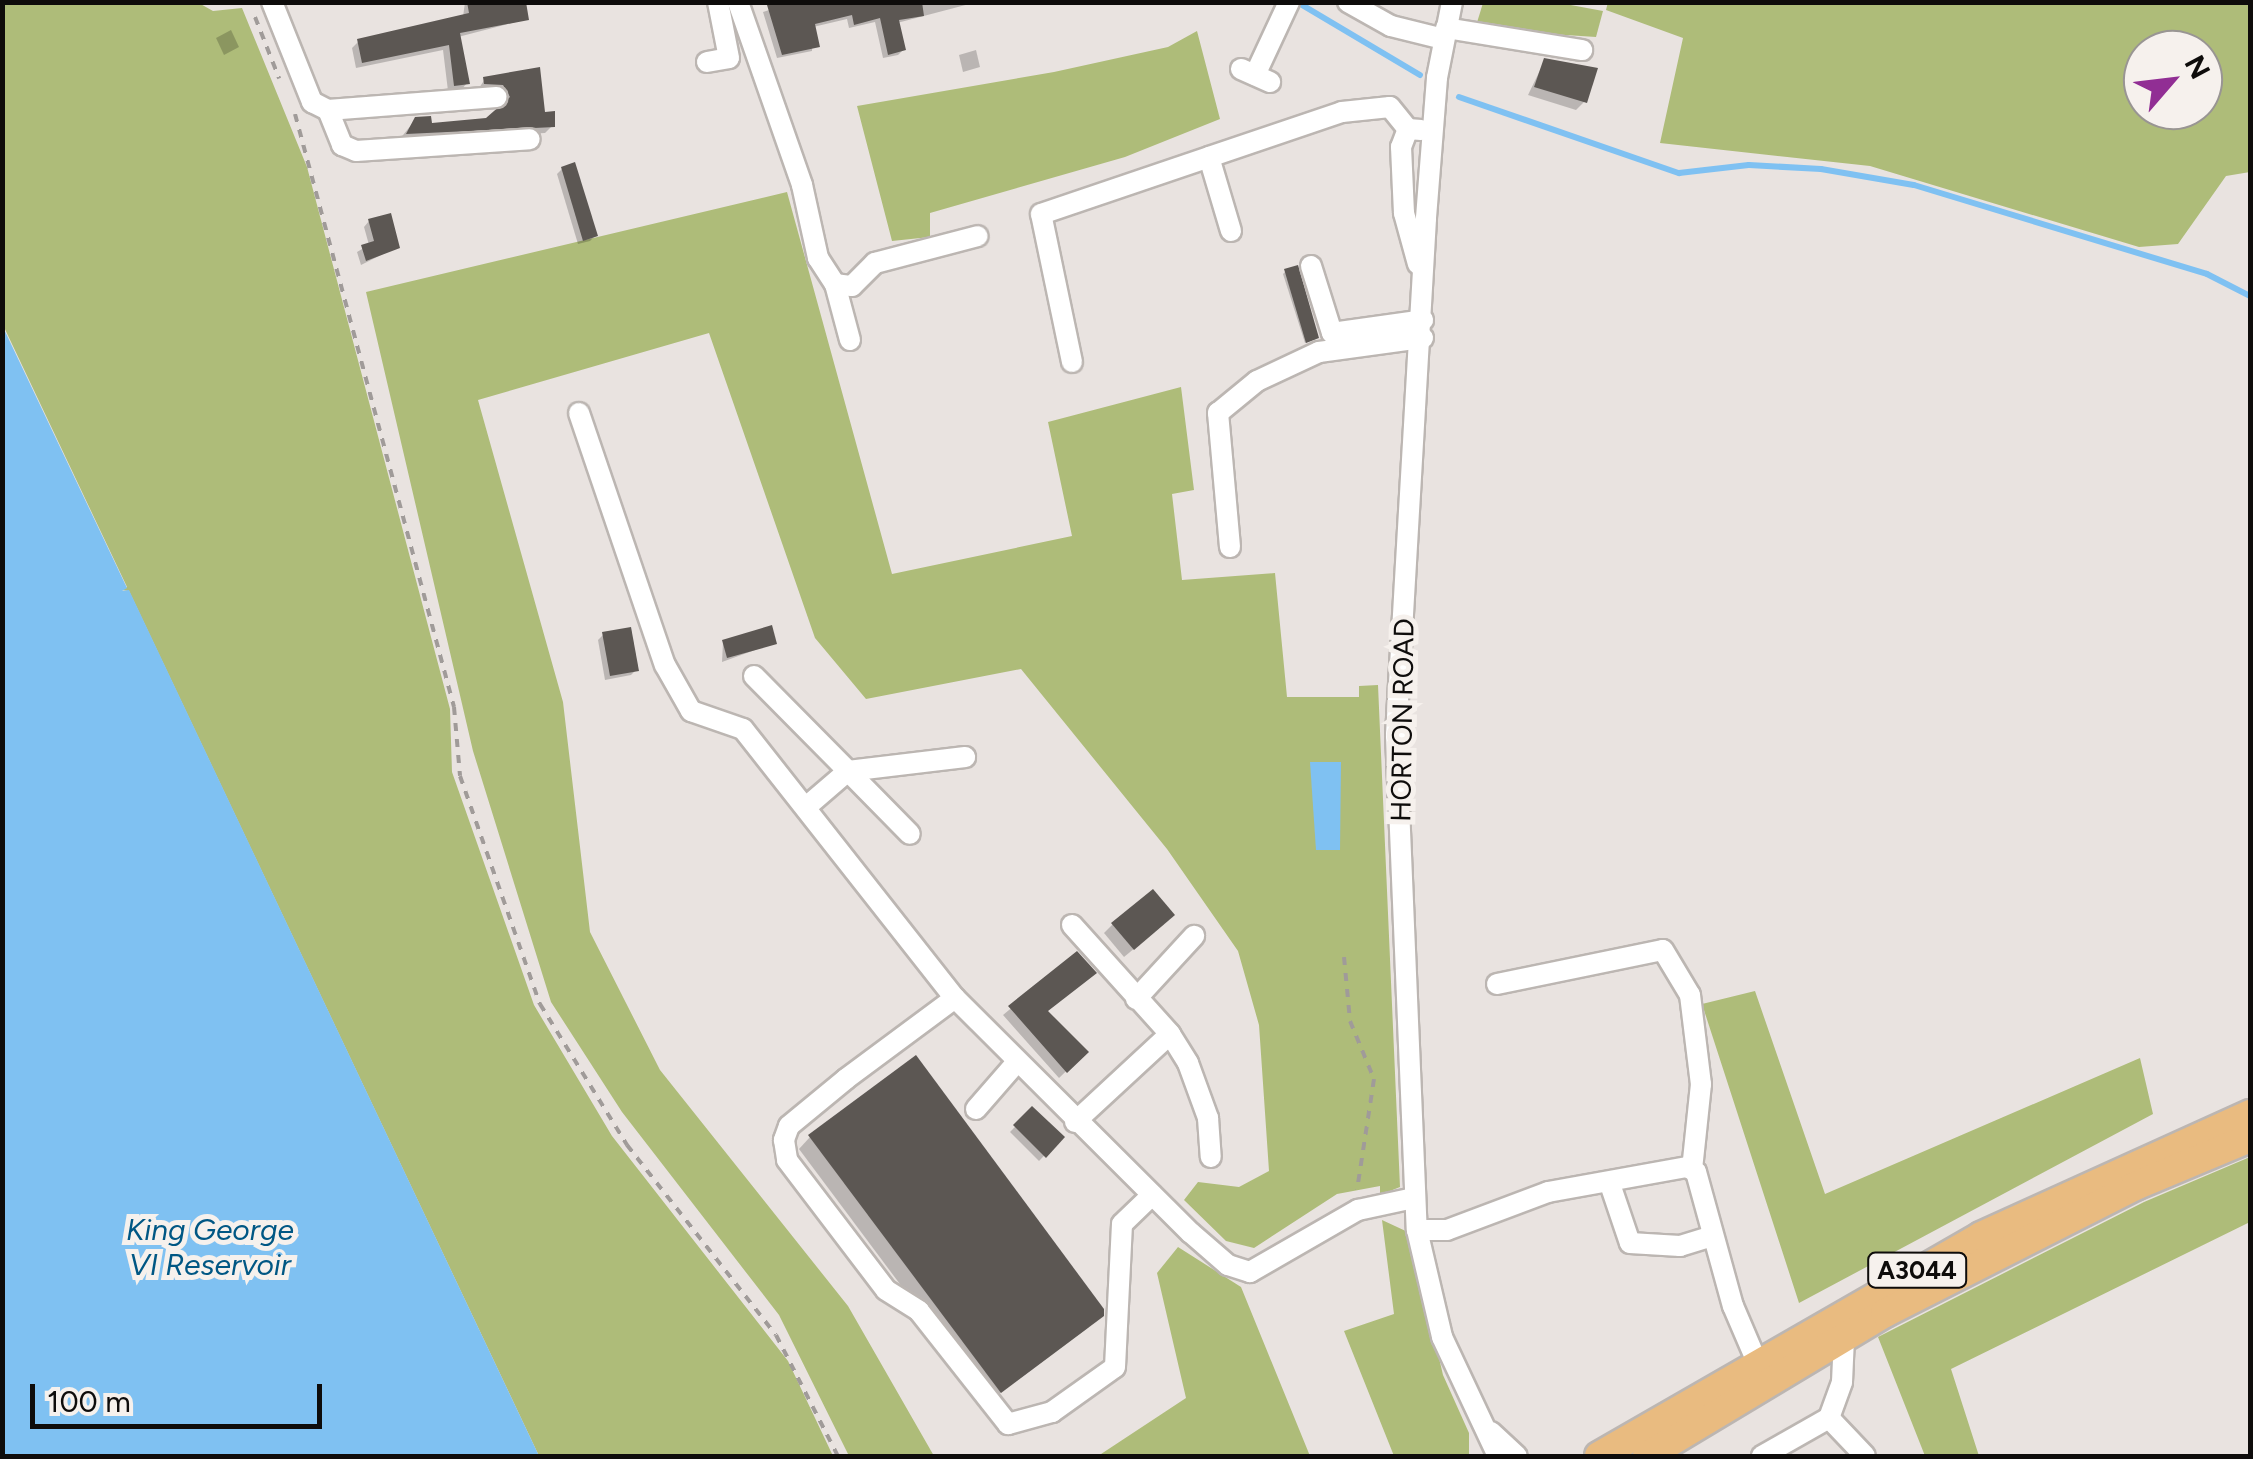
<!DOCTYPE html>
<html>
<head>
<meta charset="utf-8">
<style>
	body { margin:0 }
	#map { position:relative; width:2253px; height:1459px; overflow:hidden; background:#e9e3e0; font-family:Figtree,sans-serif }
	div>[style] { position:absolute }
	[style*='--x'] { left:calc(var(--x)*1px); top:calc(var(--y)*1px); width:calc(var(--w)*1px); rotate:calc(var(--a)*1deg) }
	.green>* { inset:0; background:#aebc79 }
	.water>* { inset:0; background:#7fc1f2 }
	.shadow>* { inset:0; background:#0003 }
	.stream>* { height:6px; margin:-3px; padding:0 3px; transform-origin:3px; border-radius:3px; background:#7fc1f2 }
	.building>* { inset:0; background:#5c5753 }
	.path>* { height:4px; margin-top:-2px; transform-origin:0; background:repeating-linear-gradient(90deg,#a09b99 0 8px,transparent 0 16px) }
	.roads { filter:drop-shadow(2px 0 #bcb6b2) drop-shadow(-2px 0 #bcb6b2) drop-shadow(0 2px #bcb6b2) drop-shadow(0 -2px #bcb6b2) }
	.minor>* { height:20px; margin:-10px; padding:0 10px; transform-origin:10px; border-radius:10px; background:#fff }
	.major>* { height:28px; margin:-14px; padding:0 14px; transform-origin:14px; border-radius:14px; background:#e9bb80 }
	span { translate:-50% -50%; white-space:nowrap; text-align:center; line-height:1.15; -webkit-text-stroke:10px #f6f1ed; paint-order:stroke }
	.shield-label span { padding:2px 8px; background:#f6f1ed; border:2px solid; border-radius:8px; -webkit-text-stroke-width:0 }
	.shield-label { font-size:25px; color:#0e0c0b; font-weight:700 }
	.street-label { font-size:28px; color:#0e0c0b }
	.water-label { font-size:30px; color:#005784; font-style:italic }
	.frame { position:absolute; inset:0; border:5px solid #0e0c0b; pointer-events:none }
	.north { position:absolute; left:2123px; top:30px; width:100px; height:100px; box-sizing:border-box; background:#f6f1ed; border:2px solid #999593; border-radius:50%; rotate:62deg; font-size:28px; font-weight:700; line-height:40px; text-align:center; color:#0e0c0b }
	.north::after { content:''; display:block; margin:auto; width:35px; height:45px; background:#912e94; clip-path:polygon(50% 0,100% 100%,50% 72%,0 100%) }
	.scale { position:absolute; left:30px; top:1384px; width:292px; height:45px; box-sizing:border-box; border:5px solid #0e0c0b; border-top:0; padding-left:12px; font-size:30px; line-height:35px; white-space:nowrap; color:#0e0c0b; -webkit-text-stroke:8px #f6f1ed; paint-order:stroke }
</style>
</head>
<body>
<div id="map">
	<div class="green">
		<div style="clip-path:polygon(197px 2px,213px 11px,242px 8px,307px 167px,450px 709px,452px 772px,534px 1005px,612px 1136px,788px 1361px,833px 1456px,539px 1456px,129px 591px,122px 590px,127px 587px,3px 325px,3px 3px)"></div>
		<div style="clip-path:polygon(evenodd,1608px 2px,2250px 3px,2250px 172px,2226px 176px,2178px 244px,2139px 247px,1870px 166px,1660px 143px,1683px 38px,1606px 10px,1608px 2px,2143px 50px,2203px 50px,2203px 110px,2143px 110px,2143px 50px)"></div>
		<div style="clip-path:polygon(1483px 3px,1560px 3px,1603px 11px,1596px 37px,1475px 29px)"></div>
		<div style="clip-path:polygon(1197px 31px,1220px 119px,1125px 157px,930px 213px,930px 237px,892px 241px,857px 106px,1054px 72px,1168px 47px)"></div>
		<div style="clip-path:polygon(787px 192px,892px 574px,1072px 536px,1048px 422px,1181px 387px,1194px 490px,1172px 494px,1182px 580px,1275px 573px,1287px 697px,1359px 697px,1359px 686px,1378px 685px,1400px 1187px,1380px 1195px,1380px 1186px,1337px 1194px,1254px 1248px,1226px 1241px,1184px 1200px,1198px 1182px,1239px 1187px,1269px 1171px,1259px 1025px,1238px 951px,1167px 849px,1021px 669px,866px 699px,815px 638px,709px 333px,478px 400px,563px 702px,590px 932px,660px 1070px,848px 1306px,934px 1456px,849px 1456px,779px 1315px,622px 1112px,551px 1002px,473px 751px,366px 292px)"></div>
		<div style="clip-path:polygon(1755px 991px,1825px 1194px,2140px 1058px,2153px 1114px,1799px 1303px,1702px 1004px)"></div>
		<div style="clip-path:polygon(2250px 1157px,2250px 1222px,1951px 1369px,1979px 1456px,1925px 1456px,1878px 1337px,2144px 1202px)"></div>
		<div style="clip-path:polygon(1382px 1220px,1410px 1233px,1443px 1375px,1469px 1433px,1469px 1456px,1394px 1456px,1344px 1331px,1394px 1314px)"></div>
		<div style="clip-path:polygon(1178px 1247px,1241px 1287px,1310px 1456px,1098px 1456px,1186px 1398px,1157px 1273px)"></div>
	</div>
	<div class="water">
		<div style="clip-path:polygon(2px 325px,127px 588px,122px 591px,129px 590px,539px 1456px,3px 1456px)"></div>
		<div style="clip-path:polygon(1310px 762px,1341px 762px,1340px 850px,1316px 850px)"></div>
	</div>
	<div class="shadow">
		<div style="clip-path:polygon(465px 2px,523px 2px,527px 19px,458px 37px,467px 83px,461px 90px,448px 91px,443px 50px,356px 68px,352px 48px,359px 41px,463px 17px)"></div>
		<div style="clip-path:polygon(794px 2px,837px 4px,977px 2px,897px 23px,903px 50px,898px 55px,883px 58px,875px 22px,849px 28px,847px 19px,813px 27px,812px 51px,777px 58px,763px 12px)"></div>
		<div style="clip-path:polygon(231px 30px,239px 47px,224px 55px,216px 38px)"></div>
		<div style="clip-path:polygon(976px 50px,980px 67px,963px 72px,959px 55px)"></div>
		<div style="clip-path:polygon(1545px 60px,1585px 101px,1576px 110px,1528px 95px)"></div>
		<div style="clip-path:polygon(538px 70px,543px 115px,552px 126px,545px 133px,399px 140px,416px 119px,430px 126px,487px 120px,504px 106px,477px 91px,485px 79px)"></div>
		<div style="clip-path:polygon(562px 169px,595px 236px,590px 241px,578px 244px,557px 174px)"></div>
		<div style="clip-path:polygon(369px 221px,397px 247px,361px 265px,357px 252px,369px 245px,364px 227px)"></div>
		<div style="clip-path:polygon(1285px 272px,1315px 339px,1305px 343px,1283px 274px)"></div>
		<div style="clip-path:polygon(604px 634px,636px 670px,631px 675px,605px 680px,598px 640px)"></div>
		<div style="clip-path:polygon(723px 642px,774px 643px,722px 662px)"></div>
		<div style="clip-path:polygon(1113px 924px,1164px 924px,1124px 957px,1104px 933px)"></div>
		<div style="clip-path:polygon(1076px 954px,1045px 1012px,1086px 1052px,1059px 1078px,1003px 1015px)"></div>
		<div style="clip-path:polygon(1032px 1109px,1062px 1137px,1039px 1161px,1010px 1132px)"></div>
		<div style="clip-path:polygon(810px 1137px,1089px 1327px,988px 1402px,799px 1149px)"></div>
	</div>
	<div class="stream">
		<div style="--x:1297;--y:2;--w:143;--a:30.7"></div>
		<div style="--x:1459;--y:97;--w:233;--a:19.1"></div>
		<div style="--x:1679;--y:173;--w:70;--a:-6.5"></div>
		<div style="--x:1749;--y:165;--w:72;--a:3.2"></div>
		<div style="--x:1821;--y:169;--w:94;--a:9.8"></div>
		<div style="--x:1914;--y:185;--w:306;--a:16.9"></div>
		<div style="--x:2207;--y:274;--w:48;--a:27.1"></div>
	</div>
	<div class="building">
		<div style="clip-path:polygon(467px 2px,526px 2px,529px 20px,460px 33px,470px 84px,454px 86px,449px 45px,362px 63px,357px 39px,469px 13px)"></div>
		<div style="clip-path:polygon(922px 2px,924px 16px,899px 20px,906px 50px,888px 55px,880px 18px,854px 25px,852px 15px,815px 24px,820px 47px,782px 55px,767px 5px)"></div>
		<div style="clip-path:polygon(1544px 58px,1598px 68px,1587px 103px,1534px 87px)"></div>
		<div style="clip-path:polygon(540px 67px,545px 112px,555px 111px,555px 127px,406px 134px,415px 117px,431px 116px,432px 123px,486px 118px,510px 97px,503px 85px,484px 84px,483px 77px)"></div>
		<div style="clip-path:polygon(575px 162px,598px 236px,583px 241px,561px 167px)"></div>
		<div style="clip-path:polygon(391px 213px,400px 248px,366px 261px,361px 245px,374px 241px,368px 219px)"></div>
		<div style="clip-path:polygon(1298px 265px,1319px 338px,1306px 343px,1284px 269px)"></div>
		<div style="clip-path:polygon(772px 625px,777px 644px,727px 658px,722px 640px)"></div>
		<div style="clip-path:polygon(631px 627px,639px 671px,610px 676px,602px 632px)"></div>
		<div style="clip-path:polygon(1153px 889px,1175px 915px,1134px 950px,1111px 923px)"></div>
		<div style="clip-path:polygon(1077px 951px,1097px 973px,1048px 1011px,1089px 1052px,1067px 1073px,1008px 1006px)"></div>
		<div style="clip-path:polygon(916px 1055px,1104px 1309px,1104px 1316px,1001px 1393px,808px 1135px)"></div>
		<div style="clip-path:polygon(1032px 1106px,1065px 1137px,1046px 1158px,1013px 1125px)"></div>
	</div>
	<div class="path">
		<div style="--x:1586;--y:2;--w:10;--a:0"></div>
		<div style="--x:255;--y:17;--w:66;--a:68.5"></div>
		<div style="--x:295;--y:114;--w:614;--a:74.99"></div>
		<div style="--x:454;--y:707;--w:69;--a:85"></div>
		<div style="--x:460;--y:776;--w:242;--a:70.7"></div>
		<div style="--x:540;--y:1004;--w:166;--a:58.3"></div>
		<div style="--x:627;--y:1145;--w:241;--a:51.9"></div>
		<div style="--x:776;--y:1335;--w:136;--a:62.9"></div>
		<div style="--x:1344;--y:957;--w:64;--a:84.6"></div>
		<div style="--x:1350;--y:1021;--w:63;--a:67.5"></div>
		<div style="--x:1374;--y:1079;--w:112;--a:98.7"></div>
	</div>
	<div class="roads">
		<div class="minor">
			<div style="--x:272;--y:2;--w:108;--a:68.2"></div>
			<div style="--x:312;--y:102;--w:18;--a:27"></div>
			<div style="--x:328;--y:110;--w:169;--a:-4.4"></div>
			<div style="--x:738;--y:2;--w:194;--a:70.7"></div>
			<div style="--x:802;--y:185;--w:75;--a:77.6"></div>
			<div style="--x:818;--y:258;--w:31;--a:57"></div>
			<div style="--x:835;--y:284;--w:17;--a:7"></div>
			<div style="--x:852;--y:286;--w:33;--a:-45"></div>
			<div style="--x:875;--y:263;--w:106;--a:-14.7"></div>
			<div style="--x:1348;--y:2;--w:49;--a:29.2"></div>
			<div style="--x:1391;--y:26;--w:54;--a:14"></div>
			<div style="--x:1452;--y:2;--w:77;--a:101.2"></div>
			<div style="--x:1437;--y:78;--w:141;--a:94.5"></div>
			<div style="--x:1426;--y:219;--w:517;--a:93.33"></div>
			<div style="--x:1396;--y:735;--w:495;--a:87.6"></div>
			<div style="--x:1417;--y:1230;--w:110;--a:76.8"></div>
			<div style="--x:1442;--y:1337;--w:132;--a:64.8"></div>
			<div style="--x:1446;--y:28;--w:138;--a:9.2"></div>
			<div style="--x:707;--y:62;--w:22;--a:-10"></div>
			<div style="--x:729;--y:58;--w:57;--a:-101.1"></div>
			<div style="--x:1241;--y:69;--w:32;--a:24"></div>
			<div style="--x:1255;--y:75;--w:81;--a:-65"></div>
			<div style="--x:328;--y:110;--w:38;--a:68"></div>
			<div style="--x:342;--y:145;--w:15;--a:23"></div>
			<div style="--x:356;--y:151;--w:174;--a:-3.9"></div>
			<div style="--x:1231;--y:231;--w:77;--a:-106.6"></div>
			<div style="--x:1209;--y:157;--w:140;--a:-18.7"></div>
			<div style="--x:1342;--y:112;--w:48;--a:-5.9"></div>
			<div style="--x:1390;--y:107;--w:28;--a:51"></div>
			<div style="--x:1418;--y:264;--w:53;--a:-105.4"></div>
			<div style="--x:1404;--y:213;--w:66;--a:-92.6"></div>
			<div style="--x:1401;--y:147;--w:19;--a:-69"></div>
			<div style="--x:1408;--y:129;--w:13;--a:4"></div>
			<div style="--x:1311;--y:266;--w:70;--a:72.6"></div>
			<div style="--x:1332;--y:333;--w:92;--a:-8.1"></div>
			<div style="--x:835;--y:284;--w:58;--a:75"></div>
			<div style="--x:1072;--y:362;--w:151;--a:-101.8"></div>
			<div style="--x:1041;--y:214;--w:177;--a:-18.7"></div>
			<div style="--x:579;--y:413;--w:266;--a:71.2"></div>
			<div style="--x:665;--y:665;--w:53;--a:60.5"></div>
			<div style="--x:691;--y:711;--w:55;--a:19.1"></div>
			<div style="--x:743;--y:729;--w:342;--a:51.8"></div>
			<div style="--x:955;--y:998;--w:333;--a:44.9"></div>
			<div style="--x:1191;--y:1233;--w:49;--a:40.9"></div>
			<div style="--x:1228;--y:1265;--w:23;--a:18"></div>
			<div style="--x:1250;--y:1272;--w:125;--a:-29.9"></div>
			<div style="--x:1358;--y:1210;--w:57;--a:-12.1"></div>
			<div style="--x:1230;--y:547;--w:135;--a:-95.1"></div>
			<div style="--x:1218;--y:413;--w:50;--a:-39.4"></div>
			<div style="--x:1257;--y:381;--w:68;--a:-25.1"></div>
			<div style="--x:1319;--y:352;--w:105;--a:-7.7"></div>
			<div style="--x:754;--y:676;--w:134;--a:45.3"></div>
			<div style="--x:848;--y:771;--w:55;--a:139.4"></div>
			<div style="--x:848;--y:771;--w:118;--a:-6.8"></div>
			<div style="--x:848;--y:771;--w:88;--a:45.5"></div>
			<div style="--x:1072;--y:925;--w:147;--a:48"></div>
			<div style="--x:1170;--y:1034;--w:34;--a:58"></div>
			<div style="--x:1188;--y:1063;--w:59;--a:70"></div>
			<div style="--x:1208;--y:1118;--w:39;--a:86"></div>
			<div style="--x:1497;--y:984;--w:169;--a:-11.6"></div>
			<div style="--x:1663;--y:950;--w:52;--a:59"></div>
			<div style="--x:1690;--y:995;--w:90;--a:83"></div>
			<div style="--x:1701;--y:1084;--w:86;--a:96"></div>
			<div style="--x:955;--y:998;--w:136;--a:143.4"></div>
			<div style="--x:846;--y:1079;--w:74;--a:140.5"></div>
			<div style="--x:789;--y:1126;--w:15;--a:110"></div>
			<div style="--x:784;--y:1140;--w:20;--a:81"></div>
			<div style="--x:787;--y:1160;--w:163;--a:52.7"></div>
			<div style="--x:886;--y:1290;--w:39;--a:32"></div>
			<div style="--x:919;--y:1311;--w:144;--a:51.8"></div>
			<div style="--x:1008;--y:1424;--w:46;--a:-15.3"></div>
			<div style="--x:1052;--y:1412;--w:77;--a:-35.5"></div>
			<div style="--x:1115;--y:1367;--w:143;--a:-87.2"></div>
			<div style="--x:1122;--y:1224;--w:42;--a:-44"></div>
			<div style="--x:1136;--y:999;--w:86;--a:-47.4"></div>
			<div style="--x:976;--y:1109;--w:61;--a:-49"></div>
			<div style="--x:1075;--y:1122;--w:129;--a:-42.8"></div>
			<div style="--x:1610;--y:1184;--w:62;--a:71.3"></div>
			<div style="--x:1630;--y:1243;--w:50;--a:3.4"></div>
			<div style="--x:1680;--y:1246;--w:34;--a:-17"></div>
			<div style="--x:1417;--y:1230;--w:30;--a:0"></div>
			<div style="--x:1447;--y:1230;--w:108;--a:-20.6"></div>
			<div style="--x:1548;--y:1192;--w:141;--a:-10.2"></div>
			<div style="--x:1687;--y:1167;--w:10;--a:29"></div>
			<div style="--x:1696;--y:1172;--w:139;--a:74.6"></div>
			<div style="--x:1733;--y:1306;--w:61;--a:66.8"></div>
			<div style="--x:1829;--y:1418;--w:52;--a:46.5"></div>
			<div style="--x:1491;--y:1432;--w:35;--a:43"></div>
			<div style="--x:1762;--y:1456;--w:77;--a:-29.6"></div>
			<div style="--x:1829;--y:1418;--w:38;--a:-70"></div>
			<div style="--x:1842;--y:1382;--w:44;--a:-87.4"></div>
		</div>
		<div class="major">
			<div style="--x:1599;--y:1456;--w:441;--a:-29.9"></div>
			<div style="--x:1981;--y:1236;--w:295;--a:-24.4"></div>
			<div style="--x:1647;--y:1456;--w:278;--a:-31"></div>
			<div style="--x:1885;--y:1313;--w:280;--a:-26.9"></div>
			<div style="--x:2135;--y:1186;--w:125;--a:-22.7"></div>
		</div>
	</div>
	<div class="shield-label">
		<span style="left:1917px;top:1270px">A3044</span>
	</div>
	<div class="street-label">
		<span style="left:1402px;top:720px;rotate:-89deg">HORTON ROAD</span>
	</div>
	<div class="water-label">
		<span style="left:210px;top:1247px">King George<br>VI Reservoir</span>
	</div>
	<div class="frame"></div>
	<div class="north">N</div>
	<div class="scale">100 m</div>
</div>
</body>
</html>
